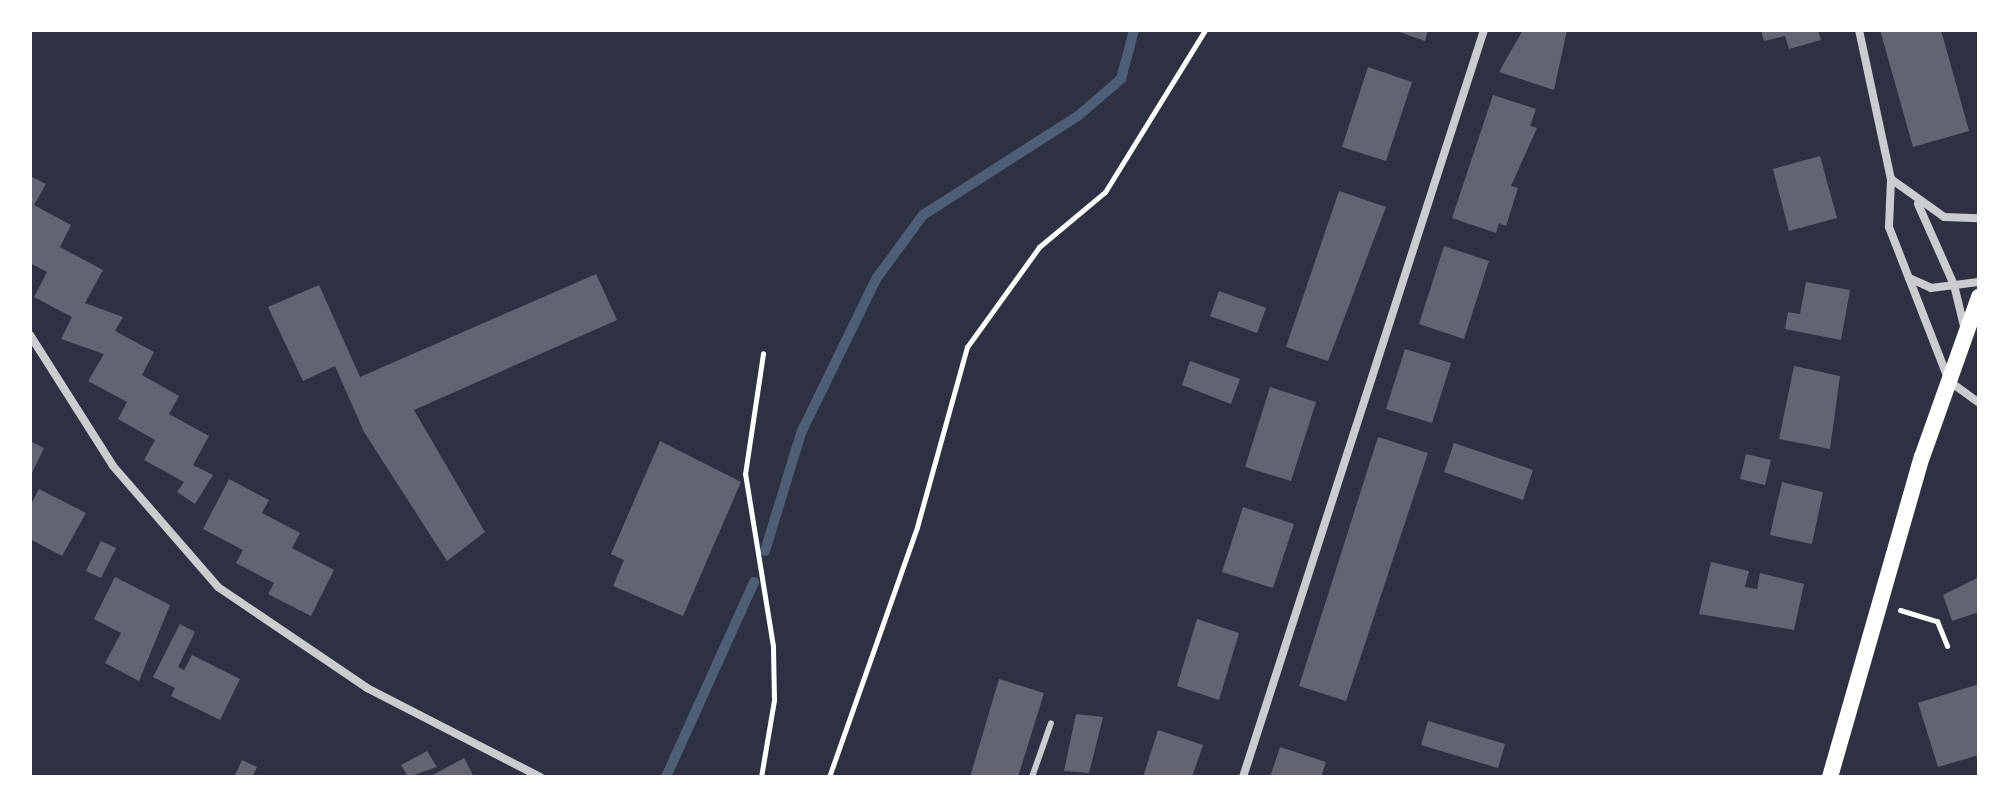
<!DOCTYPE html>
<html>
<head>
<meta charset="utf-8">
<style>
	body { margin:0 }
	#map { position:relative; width:2009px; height:807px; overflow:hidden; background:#2d3142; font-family:Figtree,sans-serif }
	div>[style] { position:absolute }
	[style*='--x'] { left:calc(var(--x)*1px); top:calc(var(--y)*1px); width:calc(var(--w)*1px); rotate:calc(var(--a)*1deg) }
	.stream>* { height:10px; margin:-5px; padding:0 5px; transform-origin:5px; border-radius:5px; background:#4f5d75 }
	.building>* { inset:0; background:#626471 }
	.path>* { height:5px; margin:-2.5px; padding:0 2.5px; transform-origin:2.5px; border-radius:2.5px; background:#fff }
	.service>* { height:6px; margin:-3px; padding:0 3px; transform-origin:3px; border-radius:3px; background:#caccd0 }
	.minor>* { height:8px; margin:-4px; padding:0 4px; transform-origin:4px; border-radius:4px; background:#caccd0 }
	.secondary>* { height:16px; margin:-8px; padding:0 8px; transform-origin:8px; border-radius:8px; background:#fff }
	span { translate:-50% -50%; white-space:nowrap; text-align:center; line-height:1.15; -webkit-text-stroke:7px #fff; paint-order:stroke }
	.frame { position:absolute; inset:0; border:32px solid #fff; pointer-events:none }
</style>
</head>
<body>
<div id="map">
	<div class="stream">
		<div style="--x:765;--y:551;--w:123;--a:-73"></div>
		<div style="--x:801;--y:433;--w:171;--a:-64"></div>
		<div style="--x:876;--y:279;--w:79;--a:-53.7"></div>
		<div style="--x:923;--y:215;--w:184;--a:-32.6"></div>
		<div style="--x:1078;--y:116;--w:57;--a:-40.7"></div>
		<div style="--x:1121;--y:79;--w:51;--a:-75.1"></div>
		<div style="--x:666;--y:777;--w:214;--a:-65.7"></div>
	</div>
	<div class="building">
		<div style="clip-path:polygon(1394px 30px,1428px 30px,1425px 41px)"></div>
		<div style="clip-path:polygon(1523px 30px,1567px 30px,1554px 90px,1499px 72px)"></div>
		<div style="clip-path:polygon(1761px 30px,1818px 30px,1821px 40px,1789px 49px,1785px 36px,1764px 41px)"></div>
		<div style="clip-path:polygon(1880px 30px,1941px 30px,1969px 131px,1913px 147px)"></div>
		<div style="clip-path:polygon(1368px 67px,1412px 82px,1386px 161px,1342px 147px)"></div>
		<div style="clip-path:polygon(1493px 95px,1536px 109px,1530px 126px,1537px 128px,1511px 186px,1518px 188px,1506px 226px,1499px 223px,1496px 233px,1452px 218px)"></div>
		<div style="clip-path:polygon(1820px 156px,1837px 218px,1789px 231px,1773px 169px)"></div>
		<div style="clip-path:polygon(30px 176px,46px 184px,34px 205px,71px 225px,60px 247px,103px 270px,85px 303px,123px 317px,115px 331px,154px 352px,142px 375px,179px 396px,169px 414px,209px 436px,193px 465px,213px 475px,195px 504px,177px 492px,184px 482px,144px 460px,155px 440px,118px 419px,127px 402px,88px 381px,104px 354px,61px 339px,72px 317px,34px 297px,47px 272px,30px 263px)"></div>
		<div style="clip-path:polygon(1339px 191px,1386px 207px,1328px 361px,1286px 347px)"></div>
		<div style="clip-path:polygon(1444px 246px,1489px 261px,1464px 339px,1419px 324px)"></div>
		<div style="clip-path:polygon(596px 274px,617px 320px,414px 410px,485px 532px,447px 561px,364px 432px,335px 366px,303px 381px,268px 307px,319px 285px,360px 377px)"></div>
		<div style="clip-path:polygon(1806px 282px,1850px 290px,1841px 340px,1785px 329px,1788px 312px,1800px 314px)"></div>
		<div style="clip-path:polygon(1219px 291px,1266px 308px,1257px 333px,1210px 316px)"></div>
		<div style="clip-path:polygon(1405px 349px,1451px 363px,1432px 423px,1386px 409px)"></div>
		<div style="clip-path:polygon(1190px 361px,1240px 379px,1231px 404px,1182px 385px)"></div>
		<div style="clip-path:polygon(1794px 366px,1840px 376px,1830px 449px,1779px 439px)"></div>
		<div style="clip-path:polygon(1270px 387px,1316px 402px,1291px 481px,1245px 467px)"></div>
		<div style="clip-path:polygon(1378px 437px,1428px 453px,1346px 701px,1299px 686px)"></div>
		<div style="clip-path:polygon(30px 441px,44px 448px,30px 477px)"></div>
		<div style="clip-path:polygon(660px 441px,741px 482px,683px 616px,613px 586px,624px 560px,611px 554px)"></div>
		<div style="clip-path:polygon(1454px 443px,1533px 470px,1523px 500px,1444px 472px)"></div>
		<div style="clip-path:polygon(1746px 454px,1771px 460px,1765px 485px,1740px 479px)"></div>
		<div style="clip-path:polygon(229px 479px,269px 500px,262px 513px,300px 533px,292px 548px,334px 570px,311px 616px,268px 594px,274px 583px,236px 563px,243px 550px,203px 529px)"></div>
		<div style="clip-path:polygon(1782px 482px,1823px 492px,1812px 544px,1770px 535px)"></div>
		<div style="clip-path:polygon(39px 489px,86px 513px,62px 556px,30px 539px,30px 506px)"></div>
		<div style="clip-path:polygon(1243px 507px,1294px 524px,1273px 588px,1222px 572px)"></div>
		<div style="clip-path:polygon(101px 541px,116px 548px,101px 578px,86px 571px)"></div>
		<div style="clip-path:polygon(1711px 562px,1749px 571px,1745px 587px,1757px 589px,1760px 573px,1804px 584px,1794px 630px,1699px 614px)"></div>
		<div style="clip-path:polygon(115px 577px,170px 605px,139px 681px,105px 663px,121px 633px,94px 619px)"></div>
		<div style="clip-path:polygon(1979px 577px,1979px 612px,1952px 621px,1943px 595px)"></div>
		<div style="clip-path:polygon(1197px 619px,1239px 633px,1219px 700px,1177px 686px)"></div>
		<div style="clip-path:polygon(180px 624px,195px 632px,178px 667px,184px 670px,192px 655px,240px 679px,220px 720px,171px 696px,175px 688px,153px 677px)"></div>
		<div style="clip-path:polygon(999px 679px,1044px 693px,1018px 777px,970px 777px)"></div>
		<div style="clip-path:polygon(1979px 684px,1979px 755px,1938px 767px,1918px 703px)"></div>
		<div style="clip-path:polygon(1076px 714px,1103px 717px,1089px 773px,1064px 771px)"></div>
		<div style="clip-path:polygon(1428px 721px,1505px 744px,1498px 768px,1421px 745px)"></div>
		<div style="clip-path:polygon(1158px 730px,1203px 745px,1192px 777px,1143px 777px)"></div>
		<div style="clip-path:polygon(1280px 747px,1326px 762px,1321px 777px,1270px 777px)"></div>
		<div style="clip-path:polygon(427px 751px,437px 767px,408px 777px,401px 765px)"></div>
		<div style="clip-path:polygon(464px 758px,474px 777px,429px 777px)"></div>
		<div style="clip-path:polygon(242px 760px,257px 767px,252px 777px,234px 777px)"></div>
	</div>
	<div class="path">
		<div style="--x:1900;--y:610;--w:39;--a:17"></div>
		<div style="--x:1937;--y:621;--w:27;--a:68"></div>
		<div style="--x:761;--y:777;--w:78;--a:-80.4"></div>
		<div style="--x:774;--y:700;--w:54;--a:-91.1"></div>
		<div style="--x:773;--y:646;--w:174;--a:-99.2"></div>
		<div style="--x:745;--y:474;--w:122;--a:-81.5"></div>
		<div style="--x:829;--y:777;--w:265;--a:-70.6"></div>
		<div style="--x:917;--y:527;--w:187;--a:-74.5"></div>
		<div style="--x:967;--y:347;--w:123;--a:-54.2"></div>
		<div style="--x:1039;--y:247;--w:86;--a:-39.8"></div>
		<div style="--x:1105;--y:192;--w:190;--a:-58.3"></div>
	</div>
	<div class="service">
		<div style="--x:1032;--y:777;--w:57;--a:-70.6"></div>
	</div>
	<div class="minor">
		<div style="--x:1859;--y:30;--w:152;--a:77.9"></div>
		<div style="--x:1891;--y:179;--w:48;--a:92.4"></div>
		<div style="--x:1889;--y:227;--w:165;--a:68.7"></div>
		<div style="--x:1949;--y:381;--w:37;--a:36"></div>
		<div style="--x:1891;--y:179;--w:65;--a:35.6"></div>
		<div style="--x:1944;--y:217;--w:35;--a:2"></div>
		<div style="--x:1918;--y:204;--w:89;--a:66"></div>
		<div style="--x:1954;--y:285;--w:46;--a:76.3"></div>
		<div style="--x:1909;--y:278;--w:24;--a:24"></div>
		<div style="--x:1931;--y:288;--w:48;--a:-7.1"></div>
		<div style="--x:30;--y:335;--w:155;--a:57.6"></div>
		<div style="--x:113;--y:466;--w:160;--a:49"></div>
		<div style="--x:218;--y:587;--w:180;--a:34.1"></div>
		<div style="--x:367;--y:688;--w:195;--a:27.2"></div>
		<div style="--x:1243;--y:777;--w:785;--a:-72.12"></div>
	</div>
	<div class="secondary">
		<div style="--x:1830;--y:777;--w:333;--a:-74"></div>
		<div style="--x:1922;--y:457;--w:170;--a:-70.4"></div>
	</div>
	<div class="frame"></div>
</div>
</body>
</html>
